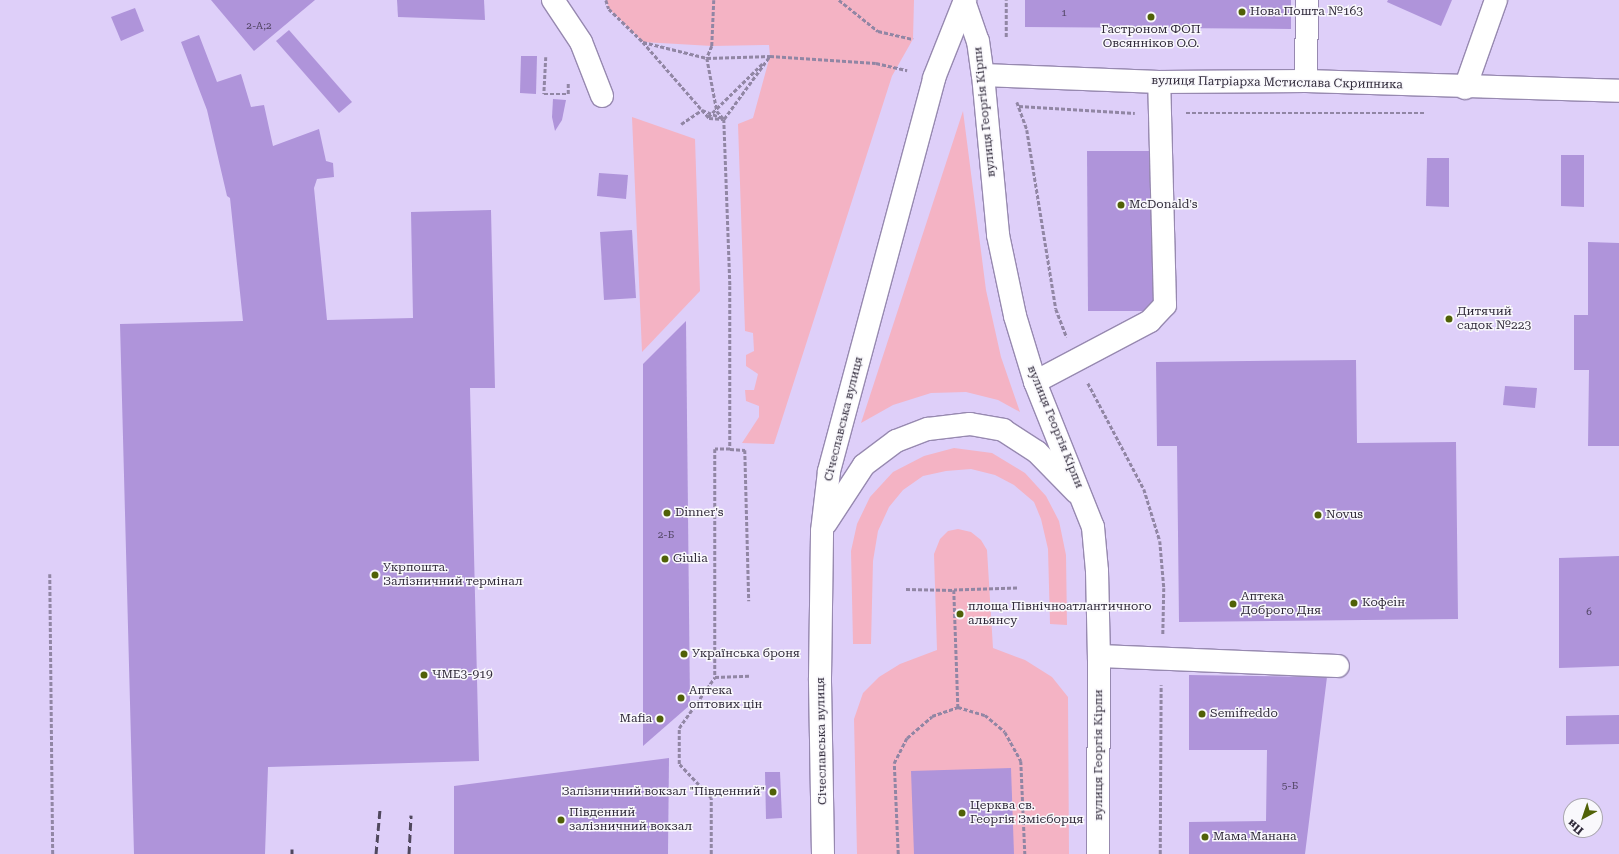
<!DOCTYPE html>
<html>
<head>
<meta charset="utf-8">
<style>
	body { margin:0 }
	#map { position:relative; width:1619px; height:854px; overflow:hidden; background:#decff9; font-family:"Roboto Serif",serif }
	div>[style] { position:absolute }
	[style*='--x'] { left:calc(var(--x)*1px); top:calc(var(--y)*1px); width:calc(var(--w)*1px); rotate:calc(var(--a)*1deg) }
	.green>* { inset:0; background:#f4b3c4 }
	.building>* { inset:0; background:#af94da }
	.path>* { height:2.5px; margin-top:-1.25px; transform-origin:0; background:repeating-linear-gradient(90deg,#9186a4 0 4px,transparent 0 6px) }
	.roads { filter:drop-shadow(1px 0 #9789b0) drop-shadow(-1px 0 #9789b0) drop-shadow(0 1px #9789b0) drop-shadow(0 -1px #9789b0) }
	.minor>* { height:22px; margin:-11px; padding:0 11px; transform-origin:11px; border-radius:11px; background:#fff }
	.rail>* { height:3px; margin-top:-1.5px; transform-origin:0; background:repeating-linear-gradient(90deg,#50485d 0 8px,transparent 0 12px) }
	.dots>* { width:11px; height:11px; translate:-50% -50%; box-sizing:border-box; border:2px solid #f9f8fc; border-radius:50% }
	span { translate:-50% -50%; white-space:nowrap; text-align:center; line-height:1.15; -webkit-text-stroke:3px #f9f8fc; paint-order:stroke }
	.number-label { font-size:10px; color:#504462 }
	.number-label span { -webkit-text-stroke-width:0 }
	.poi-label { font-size:12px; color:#302a3a }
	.left { translate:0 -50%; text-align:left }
	.right { translate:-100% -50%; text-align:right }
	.street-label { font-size:12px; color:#302a3a }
	.north { position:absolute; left:1563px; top:798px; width:40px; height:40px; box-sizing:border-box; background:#f9f8fc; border:1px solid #a9a6ae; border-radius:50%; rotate:220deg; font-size:11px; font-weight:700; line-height:16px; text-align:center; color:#302a3a }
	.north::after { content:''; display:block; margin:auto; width:14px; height:18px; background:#506107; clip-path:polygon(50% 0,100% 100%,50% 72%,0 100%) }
</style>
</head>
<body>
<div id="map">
	<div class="green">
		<div style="clip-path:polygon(606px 0,914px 0,913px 39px,892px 76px,774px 444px,742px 443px,759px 417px,759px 406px,746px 401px,745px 390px,754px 390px,758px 374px,746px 366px,746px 355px,754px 351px,753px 333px,745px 331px,738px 124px,753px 118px,770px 56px,769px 45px,712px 46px,643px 42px,609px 9px)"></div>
		<div style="clip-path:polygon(963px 111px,986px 290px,1001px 357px,1020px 412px,998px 400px,966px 392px,931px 393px,893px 405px,861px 423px)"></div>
		<div style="clip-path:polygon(632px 117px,695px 139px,700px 291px,642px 352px)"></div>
		<div style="clip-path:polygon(954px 448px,992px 453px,1025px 473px,1046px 496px,1059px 521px,1066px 555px,1067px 625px,1050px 624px,1048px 549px,1041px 519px,1034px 502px,1014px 485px,995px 475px,971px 469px,946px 471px,923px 476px,903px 490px,889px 507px,878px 531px,873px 561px,871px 644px,853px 644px,851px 551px,857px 524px,870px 497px,893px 472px,924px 456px)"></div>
		<div style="clip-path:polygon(958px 529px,971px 532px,981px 540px,987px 550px,993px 648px,1025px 660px,1052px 677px,1068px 697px,1069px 854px,857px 854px,854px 719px,863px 693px,879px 677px,900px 664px,937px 650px,934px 554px,940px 539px,948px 531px)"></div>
	</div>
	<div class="building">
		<div style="clip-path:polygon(211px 0,315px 0,254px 51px)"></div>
		<div style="clip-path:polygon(397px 0,484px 0,485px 20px,398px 17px)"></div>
		<div style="clip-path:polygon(1025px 0,1291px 0,1291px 29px,1025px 27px)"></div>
		<div style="clip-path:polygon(1388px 0,1452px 0,1441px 26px,1387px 2px)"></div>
		<div style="clip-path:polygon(135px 8px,144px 31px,121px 41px,111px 17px)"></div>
		<div style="clip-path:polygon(289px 30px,352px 102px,339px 113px,276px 41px)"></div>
		<div style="clip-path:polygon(199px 35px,217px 82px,241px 74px,251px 107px,264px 105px,273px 146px,319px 129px,326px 161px,333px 163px,334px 177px,317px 179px,314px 188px,327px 320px,413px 318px,411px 212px,491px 210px,495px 388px,470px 388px,479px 761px,268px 767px,265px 854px,134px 854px,120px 324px,243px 321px,230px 198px,227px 196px,207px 110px,181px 42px)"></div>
		<div style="clip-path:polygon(521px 56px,537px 56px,536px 94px,520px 93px)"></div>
		<div style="clip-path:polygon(553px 99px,566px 100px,562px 120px,555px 131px,552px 117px)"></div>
		<div style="clip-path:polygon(1087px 151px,1154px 151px,1154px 311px,1088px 311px)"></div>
		<div style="clip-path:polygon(1561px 155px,1584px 155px,1584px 207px,1561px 206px)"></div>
		<div style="clip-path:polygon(1427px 158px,1449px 158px,1449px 207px,1426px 206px)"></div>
		<div style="clip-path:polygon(599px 173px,628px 175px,626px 199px,597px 196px)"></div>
		<div style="clip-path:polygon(632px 230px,636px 298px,604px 300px,600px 232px)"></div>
		<div style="clip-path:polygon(1588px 242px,1619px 243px,1619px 446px,1588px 446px,1589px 370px,1574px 370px,1574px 315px,1588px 315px)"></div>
		<div style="clip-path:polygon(686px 321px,690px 705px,643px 746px,643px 364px)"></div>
		<div style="clip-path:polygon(1356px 360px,1357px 443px,1456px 442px,1458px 619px,1179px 622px,1177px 446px,1157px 446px,1156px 362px)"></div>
		<div style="clip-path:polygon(1505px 386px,1537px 388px,1535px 408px,1503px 405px)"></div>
		<div style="clip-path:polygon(1619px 556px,1619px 666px,1559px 668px,1559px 558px)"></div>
		<div style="clip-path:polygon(1189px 675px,1327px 677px,1305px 854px,1189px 854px,1189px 822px,1266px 821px,1267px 750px,1189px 750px)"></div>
		<div style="clip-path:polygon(1619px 715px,1619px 744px,1566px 745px,1566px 716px)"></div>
		<div style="clip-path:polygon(669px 758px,668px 854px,454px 854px,454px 786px)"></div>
		<div style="clip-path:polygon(1011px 768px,1014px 854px,914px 854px,911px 771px)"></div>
		<div style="clip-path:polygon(765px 772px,780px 772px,782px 818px,766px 819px)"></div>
	</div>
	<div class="path">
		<div style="--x:606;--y:0;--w:9;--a:72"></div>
		<div style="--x:609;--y:9;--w:47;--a:44.1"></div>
		<div style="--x:643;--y:42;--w:101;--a:49"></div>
		<div style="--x:709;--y:118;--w:14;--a:4"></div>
		<div style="--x:714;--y:0;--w:46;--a:92.5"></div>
		<div style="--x:712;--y:46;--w:13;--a:113"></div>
		<div style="--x:707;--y:58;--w:54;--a:79.3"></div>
		<div style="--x:717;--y:111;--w:11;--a:49"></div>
		<div style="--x:724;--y:119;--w:167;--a:87.9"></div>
		<div style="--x:730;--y:286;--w:163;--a:90"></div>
		<div style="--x:730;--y:449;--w:15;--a:4"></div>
		<div style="--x:745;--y:450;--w:151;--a:88.5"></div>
		<div style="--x:839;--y:0;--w:50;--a:38.5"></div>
		<div style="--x:878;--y:31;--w:36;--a:13"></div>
		<div style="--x:1006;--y:37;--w:37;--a:-90"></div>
		<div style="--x:643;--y:42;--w:66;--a:14"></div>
		<div style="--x:707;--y:58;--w:63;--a:-1.8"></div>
		<div style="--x:770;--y:56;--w:106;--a:3.8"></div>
		<div style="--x:876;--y:63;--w:32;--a:13"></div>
		<div style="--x:546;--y:57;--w:37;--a:93"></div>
		<div style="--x:544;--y:94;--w:24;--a:0"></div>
		<div style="--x:568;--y:94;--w:11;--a:-90"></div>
		<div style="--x:1017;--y:102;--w:30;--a:70"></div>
		<div style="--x:1027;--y:130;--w:181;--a:80.8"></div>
		<div style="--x:1056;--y:309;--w:30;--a:69"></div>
		<div style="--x:1019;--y:106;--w:116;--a:3.5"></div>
		<div style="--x:1186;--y:113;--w:239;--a:0"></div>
		<div style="--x:708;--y:117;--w:76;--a:-44.5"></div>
		<div style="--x:681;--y:124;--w:25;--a:-34"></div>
		<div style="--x:702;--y:110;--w:24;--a:22"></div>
		<div style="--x:724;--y:119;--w:77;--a:-54"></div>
		<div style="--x:1088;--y:383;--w:120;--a:62.2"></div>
		<div style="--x:1144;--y:489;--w:54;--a:72.9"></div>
		<div style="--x:1160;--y:541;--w:47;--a:85.1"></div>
		<div style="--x:1164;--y:588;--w:46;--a:91.2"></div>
		<div style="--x:730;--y:449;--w:15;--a:180"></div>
		<div style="--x:715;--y:449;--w:228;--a:90"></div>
		<div style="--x:715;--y:677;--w:34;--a:-2"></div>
		<div style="--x:50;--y:574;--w:280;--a:89.4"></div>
		<div style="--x:1017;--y:588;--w:63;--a:178.2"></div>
		<div style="--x:954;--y:590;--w:117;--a:88"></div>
		<div style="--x:958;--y:707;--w:28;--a:17"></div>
		<div style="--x:985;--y:715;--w:26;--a:40"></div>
		<div style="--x:1005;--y:732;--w:33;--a:61"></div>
		<div style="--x:1021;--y:761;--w:93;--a:87.5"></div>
		<div style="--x:906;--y:589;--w:48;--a:1.2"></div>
		<div style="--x:711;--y:854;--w:56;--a:-90"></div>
		<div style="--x:711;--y:798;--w:47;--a:-133.3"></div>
		<div style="--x:679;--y:764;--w:36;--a:-90"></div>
		<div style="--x:679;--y:728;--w:62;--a:-54.8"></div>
		<div style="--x:898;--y:854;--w:91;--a:-92.5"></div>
		<div style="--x:894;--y:763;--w:28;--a:-63"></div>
		<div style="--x:907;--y:738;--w:33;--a:-41"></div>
		<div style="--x:932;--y:716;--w:28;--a:-19"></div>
		<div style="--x:1160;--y:854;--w:169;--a:-89.7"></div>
	</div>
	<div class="roads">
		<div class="minor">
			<div style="--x:553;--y:0;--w:50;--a:56.3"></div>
			<div style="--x:581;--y:42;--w:58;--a:68.7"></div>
			<div style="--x:965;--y:4;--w:39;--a:71"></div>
			<div style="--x:978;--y:41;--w:34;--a:82"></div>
			<div style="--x:983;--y:75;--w:161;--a:84.6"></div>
			<div style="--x:998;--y:235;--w:83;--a:78.1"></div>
			<div style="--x:1015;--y:316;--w:69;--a:73.1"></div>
			<div style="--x:1035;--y:382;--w:156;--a:68.2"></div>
			<div style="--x:1093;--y:527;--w:44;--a:84.8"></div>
			<div style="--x:1097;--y:571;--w:85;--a:88.7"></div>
			<div style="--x:1099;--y:656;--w:198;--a:90.3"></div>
			<div style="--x:983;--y:75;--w:176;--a:2.3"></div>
			<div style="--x:1159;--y:82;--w:147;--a:-0.4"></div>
			<div style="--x:1306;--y:81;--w:313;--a:1.8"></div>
			<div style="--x:1306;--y:81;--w:81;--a:-89.3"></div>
			<div style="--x:1465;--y:88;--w:93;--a:-70.6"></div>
			<div style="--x:1035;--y:382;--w:130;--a:-27.9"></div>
			<div style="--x:1150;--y:321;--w:22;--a:-47"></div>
			<div style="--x:1165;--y:305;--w:223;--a:-91.5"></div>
			<div style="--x:826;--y:523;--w:69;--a:-56.8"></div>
			<div style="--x:864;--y:465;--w:40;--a:-37"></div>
			<div style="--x:896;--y:441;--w:34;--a:-21"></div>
			<div style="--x:928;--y:429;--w:42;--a:-6.8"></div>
			<div style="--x:970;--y:424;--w:34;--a:10"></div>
			<div style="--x:1003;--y:430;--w:40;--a:32.9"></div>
			<div style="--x:1037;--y:452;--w:56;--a:45.7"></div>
			<div style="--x:1099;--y:656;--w:239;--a:2.4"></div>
			<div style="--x:823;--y:854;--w:176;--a:-91"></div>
			<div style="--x:820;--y:678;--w:147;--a:-89.2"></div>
			<div style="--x:822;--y:531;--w:60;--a:-83.3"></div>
			<div style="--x:829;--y:471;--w:407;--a:-75"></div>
			<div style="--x:934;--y:78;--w:84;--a:-68.3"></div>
		</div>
	</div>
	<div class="rail">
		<div style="--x:292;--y:854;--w:5;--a:-90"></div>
		<div style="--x:376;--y:854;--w:45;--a:-84.9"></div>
		<div style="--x:409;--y:854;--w:39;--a:-87"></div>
	</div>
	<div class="dots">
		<div style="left:1242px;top:12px;background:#506107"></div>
		<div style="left:1151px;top:17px;background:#506107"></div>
		<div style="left:1121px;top:205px;background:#506107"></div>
		<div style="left:1449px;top:319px;background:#506107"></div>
		<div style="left:667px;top:513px;background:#506107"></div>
		<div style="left:1318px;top:515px;background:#506107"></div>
		<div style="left:665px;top:559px;background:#506107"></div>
		<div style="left:375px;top:575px;background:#506107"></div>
		<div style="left:1354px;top:603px;background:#506107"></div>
		<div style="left:1233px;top:604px;background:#506107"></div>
		<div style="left:960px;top:614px;background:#506107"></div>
		<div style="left:684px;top:654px;background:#506107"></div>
		<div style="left:424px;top:675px;background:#506107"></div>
		<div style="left:681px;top:698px;background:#506107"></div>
		<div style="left:1202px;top:714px;background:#506107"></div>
		<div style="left:660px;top:719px;background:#506107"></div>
		<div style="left:773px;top:792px;background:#506107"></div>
		<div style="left:962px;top:813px;background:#506107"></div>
		<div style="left:561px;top:820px;background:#506107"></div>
		<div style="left:1205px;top:837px;background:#506107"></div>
	</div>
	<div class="number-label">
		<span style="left:1064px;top:13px">1</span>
		<span style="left:259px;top:26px">2-А;2</span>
		<span style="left:666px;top:535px">2-Б</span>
		<span style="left:1589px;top:612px">6</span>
		<span style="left:1290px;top:786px">5-Б</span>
	</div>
	<div class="poi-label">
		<span class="left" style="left:1250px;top:12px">Нова Пошта №163</span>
		<span style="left:1151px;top:37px">Гастроном ФОП<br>Овсянніков О.О.</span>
		<span class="left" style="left:1129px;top:205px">McDonald's</span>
		<span class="left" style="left:1457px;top:319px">Дитячий<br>садок №223</span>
		<span class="left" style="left:675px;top:513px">Dinner's</span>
		<span class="left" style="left:1326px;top:515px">Novus</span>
		<span class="left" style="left:673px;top:559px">Giulia</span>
		<span class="left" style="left:383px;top:575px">Укрпошта.<br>Залізничний термінал</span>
		<span class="left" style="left:1241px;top:604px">Аптека<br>Доброго Дня</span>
		<span class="left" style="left:1362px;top:603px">Кофеiн</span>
		<span class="left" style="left:968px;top:614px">площа Північноатлантичного<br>альянсу</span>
		<span class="left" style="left:692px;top:654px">Українська броня</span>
		<span class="left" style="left:432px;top:675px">ЧМЕ3-919</span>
		<span class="left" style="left:689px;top:698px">Аптека<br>оптових цін</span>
		<span class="left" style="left:1210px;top:714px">Semifreddo</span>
		<span class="right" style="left:652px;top:719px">Mafia</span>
		<span class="right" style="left:765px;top:792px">Залізничний вокзал "Південний"</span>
		<span class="left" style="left:970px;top:813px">Церква св.<br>Георгія Змієборця</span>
		<span class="left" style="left:569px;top:820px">Південний<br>залізничний вокзал</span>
		<span class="left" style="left:1213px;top:837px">Мама Манана</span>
	</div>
	<div class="street-label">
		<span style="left:1277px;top:83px;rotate:1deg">вулиця Патріарха Мстислава Скрипника</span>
		<span style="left:985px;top:112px;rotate:-96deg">вулиця Георгія Кірпи</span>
		<span style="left:844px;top:419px;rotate:-76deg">Січеславська вулиця</span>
		<span style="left:1055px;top:427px;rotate:68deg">вулиця Георгія Кірпи</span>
		<span style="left:822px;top:741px;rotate:-91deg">Січеславська вулиця</span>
		<span style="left:1099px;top:755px;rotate:-90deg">вулиця Георгія Кірпи</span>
	</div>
	<div class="north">Пн</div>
</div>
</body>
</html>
